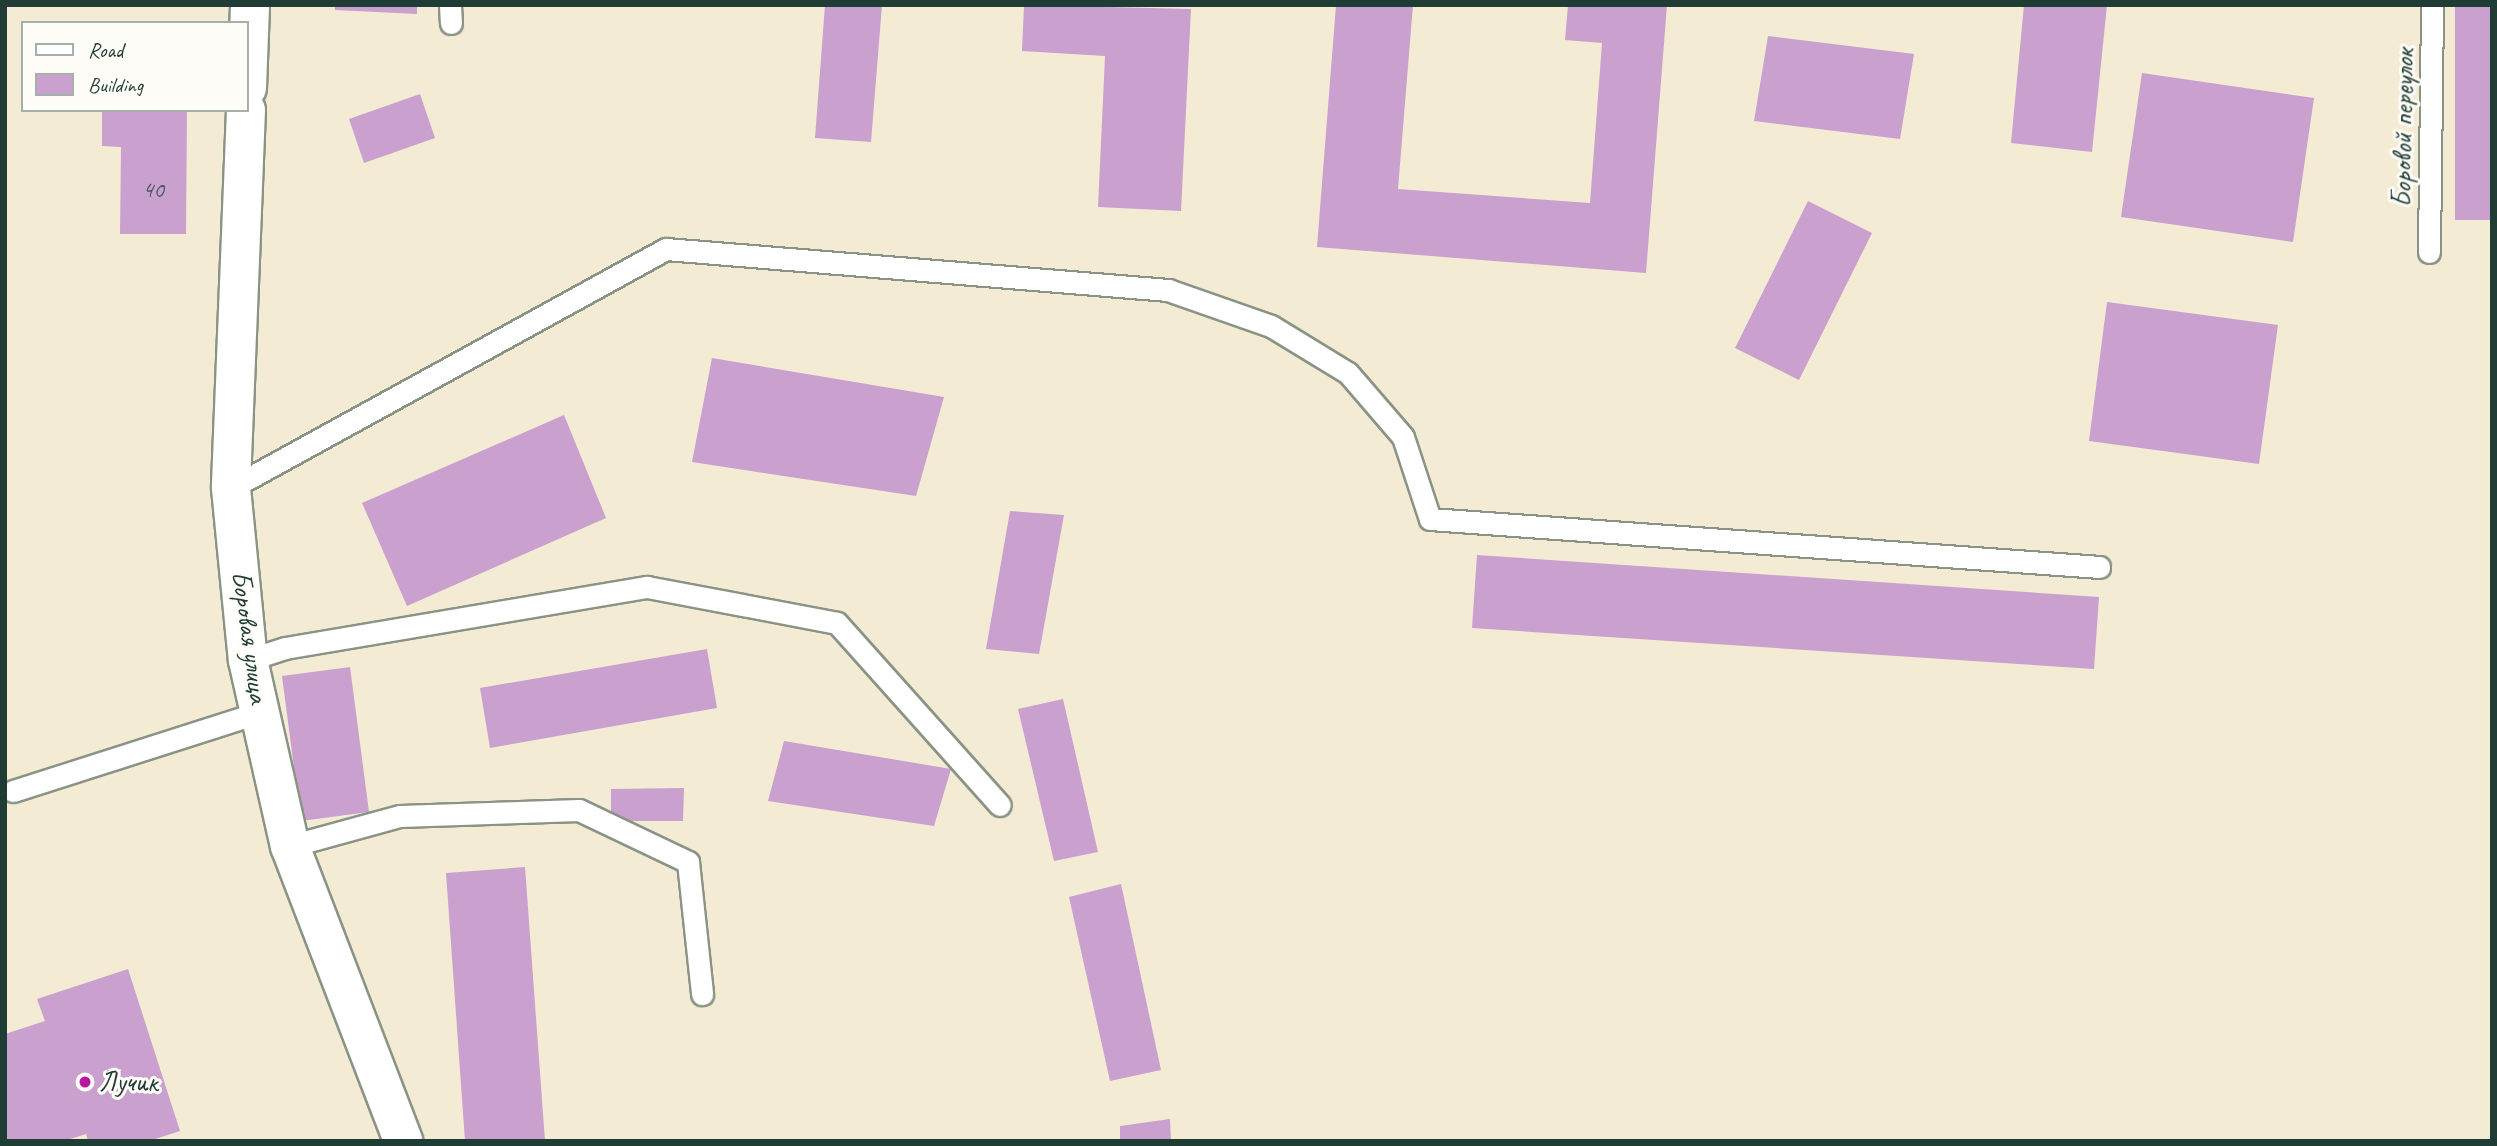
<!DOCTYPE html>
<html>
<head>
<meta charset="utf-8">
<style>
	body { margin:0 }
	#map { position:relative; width:2497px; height:1146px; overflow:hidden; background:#f4ebd5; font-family:Caveat,sans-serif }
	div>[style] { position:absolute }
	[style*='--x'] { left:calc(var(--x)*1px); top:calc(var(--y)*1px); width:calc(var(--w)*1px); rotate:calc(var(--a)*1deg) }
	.building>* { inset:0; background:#c9a0ce }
	.roads { filter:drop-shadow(2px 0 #8a9484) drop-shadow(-2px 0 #8a9484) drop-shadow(0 2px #8a9484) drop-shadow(0 -2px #8a9484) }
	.service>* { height:21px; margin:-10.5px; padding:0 10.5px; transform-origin:10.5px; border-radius:10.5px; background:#fff }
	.minor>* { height:38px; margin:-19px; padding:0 19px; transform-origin:19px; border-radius:19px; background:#fff }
	.dots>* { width:19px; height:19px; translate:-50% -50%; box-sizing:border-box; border:4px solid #fdfcf7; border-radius:50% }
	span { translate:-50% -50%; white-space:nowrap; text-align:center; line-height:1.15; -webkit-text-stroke:6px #fdfcf7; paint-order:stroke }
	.number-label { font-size:24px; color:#4a565a }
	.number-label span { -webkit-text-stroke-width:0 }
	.street-label { font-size:28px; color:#1f3d34 }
	.poi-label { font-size:28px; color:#1f3d34 }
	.left { translate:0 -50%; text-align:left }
	.frame { position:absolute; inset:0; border:7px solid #1f3d34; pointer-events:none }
	.legend { position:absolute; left:21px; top:21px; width:228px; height:91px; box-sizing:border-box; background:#fdfcf7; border:2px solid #a4b0a9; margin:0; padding:9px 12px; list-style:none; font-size:21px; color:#1f3d34 }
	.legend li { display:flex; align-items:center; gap:14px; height:35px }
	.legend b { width:35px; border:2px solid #a4b0a9 }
</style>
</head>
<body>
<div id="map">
	<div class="building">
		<div style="clip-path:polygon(335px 5px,417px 5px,417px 14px,335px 10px)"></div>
		<div style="clip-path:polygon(825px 5px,882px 5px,871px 142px,815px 138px)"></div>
		<div style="clip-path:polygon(1024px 5px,1191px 9px,1181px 211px,1098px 207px,1105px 56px,1022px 51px)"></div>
		<div style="clip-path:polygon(1336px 5px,1413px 5px,1398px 189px,1590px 203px,1602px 43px,1565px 40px,1568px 5px,1667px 5px,1646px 273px,1317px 247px)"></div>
		<div style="clip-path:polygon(2024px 5px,2107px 5px,2092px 152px,2011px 143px)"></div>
		<div style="clip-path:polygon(2455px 5px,2492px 5px,2492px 220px,2455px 220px)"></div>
		<div style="clip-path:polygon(1768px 36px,1914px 54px,1900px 139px,1754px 121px)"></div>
		<div style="clip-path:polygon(2142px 73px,2314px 98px,2293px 242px,2121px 217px)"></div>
		<div style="clip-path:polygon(420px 94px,435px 138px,364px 163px,349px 119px)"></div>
		<div style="clip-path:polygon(102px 110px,187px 110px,186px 234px,120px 234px,121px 147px,102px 146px)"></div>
		<div style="clip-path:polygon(1808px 201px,1872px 233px,1799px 380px,1735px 348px)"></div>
		<div style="clip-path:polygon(2107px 302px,2278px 325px,2259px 464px,2089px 441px)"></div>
		<div style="clip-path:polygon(712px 358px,944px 397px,916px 496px,692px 462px)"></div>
		<div style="clip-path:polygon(564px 415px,606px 518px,407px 606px,362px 503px)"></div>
		<div style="clip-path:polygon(1010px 511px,1064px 515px,1039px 654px,986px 649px)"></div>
		<div style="clip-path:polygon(1477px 555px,2099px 597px,2094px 669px,1472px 628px)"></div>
		<div style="clip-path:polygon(707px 649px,717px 708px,490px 748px,480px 688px)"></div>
		<div style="clip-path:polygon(350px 667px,369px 812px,301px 821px,282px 676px)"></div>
		<div style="clip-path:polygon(1063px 699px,1098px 852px,1054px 861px,1018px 709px)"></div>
		<div style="clip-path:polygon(784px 741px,951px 769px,934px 826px,768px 801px)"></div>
		<div style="clip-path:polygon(684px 788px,683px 821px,611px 821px,611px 789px)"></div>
		<div style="clip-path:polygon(525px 867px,545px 1141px,465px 1141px,446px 873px)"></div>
		<div style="clip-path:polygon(1121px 884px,1161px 1070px,1110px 1081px,1069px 897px)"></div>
		<div style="clip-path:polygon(128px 969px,180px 1131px,149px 1141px,88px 1141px,86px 1134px,64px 1141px,5px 1141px,5px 1034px,45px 1021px,37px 999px)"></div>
		<div style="clip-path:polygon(1170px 1119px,1171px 1141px,1120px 1141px,1120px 1126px)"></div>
	</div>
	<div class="roads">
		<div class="service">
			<div style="--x:450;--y:5;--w:18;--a:87"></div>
			<div style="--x:2429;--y:252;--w:247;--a:-89.3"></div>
			<div style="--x:231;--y:488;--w:496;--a:-28.8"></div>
			<div style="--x:666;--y:249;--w:504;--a:4.67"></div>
			<div style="--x:1168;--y:290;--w:109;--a:19.3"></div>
			<div style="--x:1271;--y:326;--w:90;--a:31.4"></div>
			<div style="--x:1348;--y:373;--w:84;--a:49.3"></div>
			<div style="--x:1403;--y:437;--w:86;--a:71.8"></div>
			<div style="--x:1430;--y:519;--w:671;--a:4.1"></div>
			<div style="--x:248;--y:660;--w:39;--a:-18"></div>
			<div style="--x:285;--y:648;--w:367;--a:-9.6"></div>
			<div style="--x:647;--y:587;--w:193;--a:10.7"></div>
			<div style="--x:837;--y:623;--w:244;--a:48.2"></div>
			<div style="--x:13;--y:791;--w:259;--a:-17.7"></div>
			<div style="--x:290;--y:846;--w:114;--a:-15.3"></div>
			<div style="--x:400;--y:816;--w:179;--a:-1.9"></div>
			<div style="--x:579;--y:810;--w:121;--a:25.5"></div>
			<div style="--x:688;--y:862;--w:133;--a:83.9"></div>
		</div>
		<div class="minor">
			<div style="--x:247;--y:88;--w:83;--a:-87.9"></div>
			<div style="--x:246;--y:110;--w:378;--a:92.3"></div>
			<div style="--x:231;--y:488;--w:173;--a:84.4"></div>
			<div style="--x:248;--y:660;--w:191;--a:77.3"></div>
			<div style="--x:290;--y:846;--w:316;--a:69"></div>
		</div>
	</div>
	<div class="dots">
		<div style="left:85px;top:1082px;background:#b5179e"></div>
	</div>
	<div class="number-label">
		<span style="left:153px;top:190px">40</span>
	</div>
	<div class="street-label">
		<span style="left:2403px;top:128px;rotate:-89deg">Боровой переулок</span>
		<span style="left:250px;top:637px;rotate:82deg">Боровая улица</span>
	</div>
	<div class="poi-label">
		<span class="left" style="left:99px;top:1082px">Лучик</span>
	</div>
	<div class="frame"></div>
	<ul class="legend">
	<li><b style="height:9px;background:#fff"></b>Road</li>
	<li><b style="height:19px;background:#c9a0ce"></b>Building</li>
	</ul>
</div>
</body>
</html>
